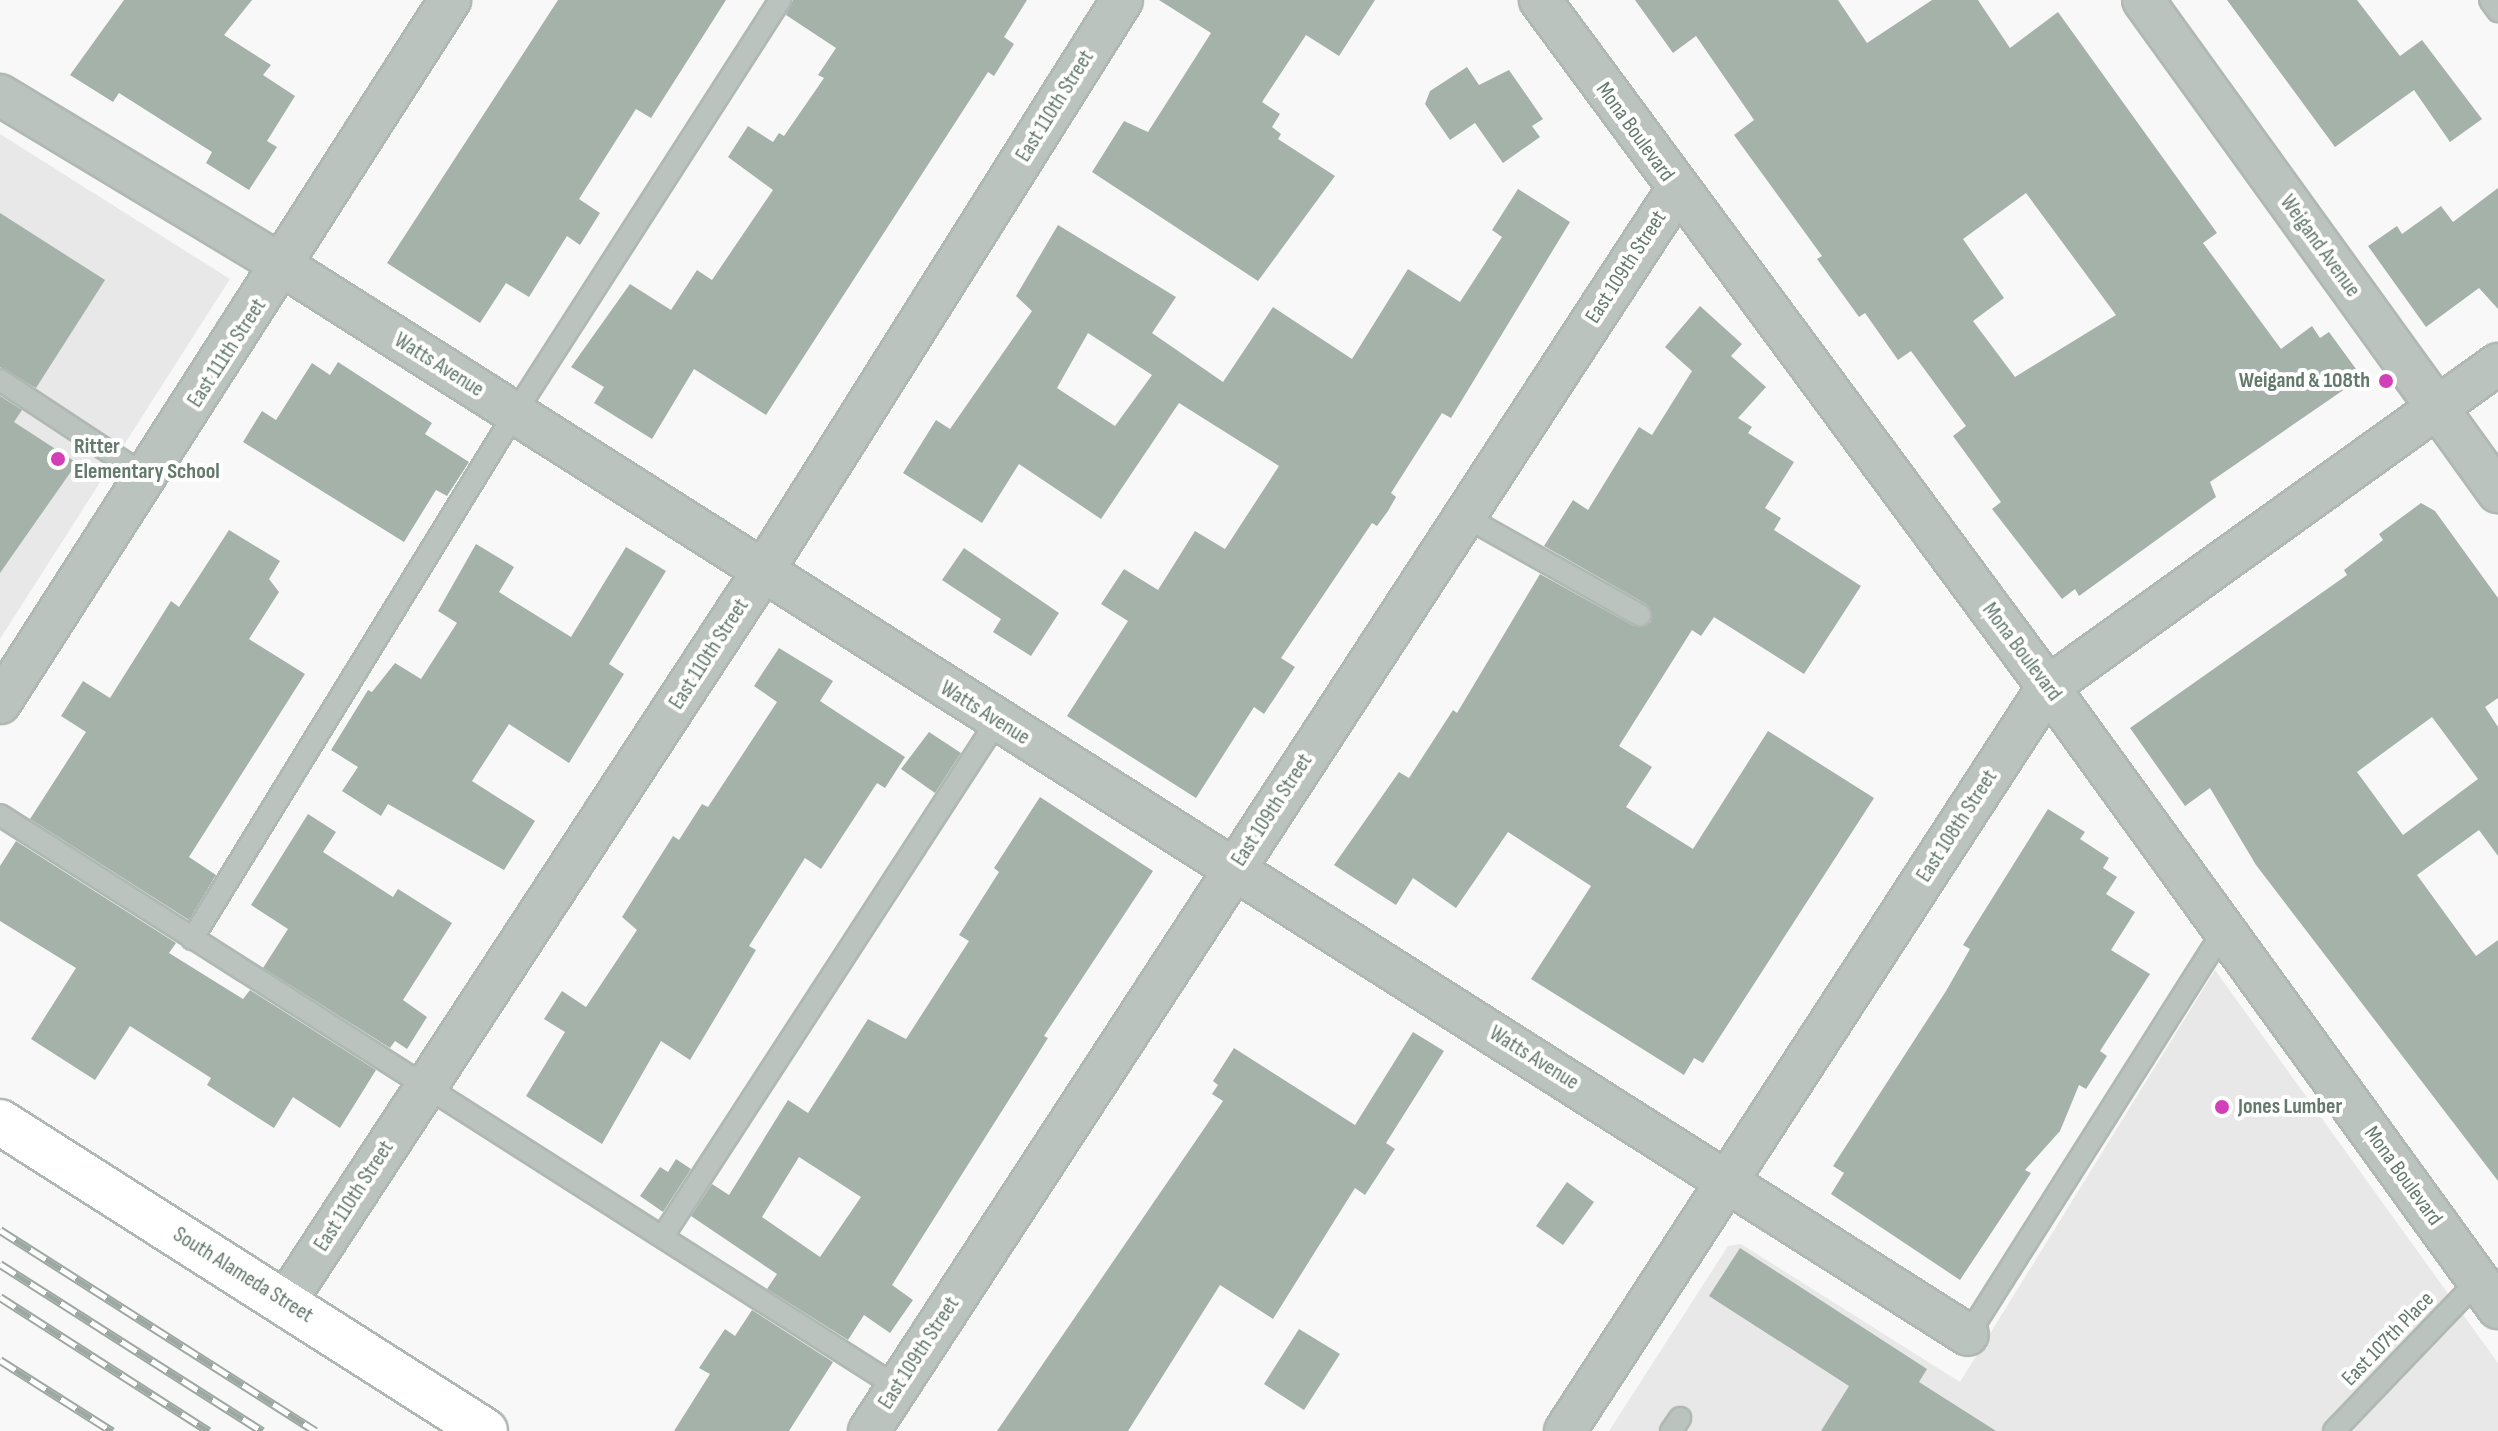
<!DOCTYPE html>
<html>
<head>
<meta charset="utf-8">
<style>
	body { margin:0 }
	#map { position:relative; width:2498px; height:1431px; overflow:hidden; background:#f9f8f8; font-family:"Sofia Sans Condensed",sans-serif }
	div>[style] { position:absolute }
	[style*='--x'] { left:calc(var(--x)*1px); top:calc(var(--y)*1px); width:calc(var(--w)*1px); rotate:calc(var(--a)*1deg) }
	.built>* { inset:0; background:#e7e8e7 }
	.building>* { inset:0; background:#a4b2aa }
	.roads { filter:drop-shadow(2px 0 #afb8b3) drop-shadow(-2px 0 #afb8b3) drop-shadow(0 2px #afb8b3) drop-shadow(0 -2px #afb8b3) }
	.service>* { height:20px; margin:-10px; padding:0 10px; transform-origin:10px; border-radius:10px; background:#bbc3be }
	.minor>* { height:40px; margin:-20px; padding:0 20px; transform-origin:20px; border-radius:20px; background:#bbc3be }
	.primary>* { height:44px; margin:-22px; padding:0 22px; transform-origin:22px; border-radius:22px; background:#fff }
	.rail>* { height:9px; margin-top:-4.5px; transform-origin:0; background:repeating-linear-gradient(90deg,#fff 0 18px,#9ca8a1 0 36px); box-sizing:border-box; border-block:2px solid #9ca8a1 }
	.dots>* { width:22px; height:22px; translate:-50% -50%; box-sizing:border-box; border:4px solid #fff; border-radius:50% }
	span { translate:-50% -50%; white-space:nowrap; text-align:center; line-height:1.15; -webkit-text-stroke:8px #fff; paint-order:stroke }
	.street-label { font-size:22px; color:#63796c }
	.poi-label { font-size:22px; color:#63796c; font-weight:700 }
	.right { translate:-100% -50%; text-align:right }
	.left { translate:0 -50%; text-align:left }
</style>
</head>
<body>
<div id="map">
	<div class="built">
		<div style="clip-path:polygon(0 134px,230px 279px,0 639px)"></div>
		<div style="clip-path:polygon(2215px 970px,2498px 1363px,2498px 1431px,1609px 1431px,1728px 1246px,1741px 1244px,1960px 1382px)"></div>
	</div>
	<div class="building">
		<div style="clip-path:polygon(124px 0,252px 0,224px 35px,271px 65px,263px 75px,295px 96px,267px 141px,277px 147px,249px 190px,206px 163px,212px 152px,119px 93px,113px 102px,70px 75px)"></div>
		<div style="clip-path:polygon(558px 0,726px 0,651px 118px,636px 109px,579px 199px,600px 213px,580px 245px,567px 236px,529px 297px,506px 283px,480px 323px,387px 263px)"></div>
		<div style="clip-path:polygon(793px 0,1027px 0,1004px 37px,1014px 44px,994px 76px,988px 72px,766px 415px,694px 369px,652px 439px,594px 403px,604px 387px,571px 367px,630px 284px,671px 310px,697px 270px,712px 280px,773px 190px,728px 157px,748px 126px,773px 142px,779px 133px,784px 136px,824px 78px,818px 75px,836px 48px,786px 15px)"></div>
		<div style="clip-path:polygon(1159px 0,1375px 0,1339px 56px,1306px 35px,1262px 102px,1280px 114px,1272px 127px,1281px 134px,1278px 139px,1335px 176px,1258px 281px,1092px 172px,1124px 121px,1148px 132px,1211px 33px)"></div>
		<div style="clip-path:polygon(evenodd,1635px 0,1838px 0,1867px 43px,1932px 0,1978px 0,2010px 48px,2058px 12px,2217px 233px,2203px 243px,2281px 349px,2312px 326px,2320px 338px,2329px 332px,2356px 369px,2352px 372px,2358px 380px,2210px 482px,2216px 497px,2079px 596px,2075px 589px,2062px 599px,1992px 509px,2001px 502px,1953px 436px,1966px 426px,1911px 351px,1898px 360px,1865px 313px,1859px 317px,1817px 259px,1822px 256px,1734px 135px,1754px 120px,1696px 36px,1673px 53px,1635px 0,2026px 193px,2116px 315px,2015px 377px,1973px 321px,2004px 298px,1963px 239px,2026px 193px)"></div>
		<div style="clip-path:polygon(2227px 0,2357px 0,2400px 56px,2422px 40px,2482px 119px,2450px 142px,2414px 90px,2335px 147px)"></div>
		<div style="clip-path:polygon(1467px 67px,1479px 85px,1509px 70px,1543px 119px,1532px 126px,1540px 137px,1503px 163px,1475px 123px,1450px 140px,1425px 104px,1430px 91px)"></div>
		<div style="clip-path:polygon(2498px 188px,2498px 309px,2479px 288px,2426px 327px,2368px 246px,2397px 226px,2402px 234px,2441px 206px,2453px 222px)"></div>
		<div style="clip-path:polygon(evenodd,1518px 189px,1570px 222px,1451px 418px,1442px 413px,1391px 493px,1396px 497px,1388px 511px,1377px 526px,1372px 523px,1281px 658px,1295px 667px,1264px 714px,1254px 707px,1196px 798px,1067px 716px,1128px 621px,1101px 604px,1124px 569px,1158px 590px,1195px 531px,1225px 549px,1279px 466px,1179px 403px,1101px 519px,1019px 464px,982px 523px,903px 473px,936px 420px,950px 429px,1032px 311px,1016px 296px,1058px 225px,1176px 297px,1152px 333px,1223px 382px,1273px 307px,1352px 359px,1408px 269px,1460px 302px,1502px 237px,1492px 230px,1518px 189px,1088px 333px,1152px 375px,1115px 426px,1057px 388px,1088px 333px)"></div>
		<div style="clip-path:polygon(0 213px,105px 280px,36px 388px,0 367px)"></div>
		<div style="clip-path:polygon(1700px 306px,1742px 344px,1731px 356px,1766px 387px,1738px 418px,1752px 427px,1748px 433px,1794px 462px,1765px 508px,1781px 518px,1774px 530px,1861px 586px,1804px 674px,1714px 617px,1701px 636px,1692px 630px,1619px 746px,1652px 767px,1626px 807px,1693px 849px,1768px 731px,1874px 798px,1703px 1063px,1694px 1058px,1684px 1075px,1531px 979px,1591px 886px,1508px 832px,1456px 908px,1413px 878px,1396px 905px,1334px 865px,1399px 772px,1409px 778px,1453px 710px,1457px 713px,1540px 574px,1634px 626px,1651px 622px,1646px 604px,1544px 546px,1573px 500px,1588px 510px,1639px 427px,1652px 435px,1692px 371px,1665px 347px)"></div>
		<div style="clip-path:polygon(338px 362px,432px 423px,425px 434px,469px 462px,447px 496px,436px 490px,404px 542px,243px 442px,262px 411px,276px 420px,312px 363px,330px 375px)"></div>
		<div style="clip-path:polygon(0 396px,22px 410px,14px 422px,77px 463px,0 573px)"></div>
		<div style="clip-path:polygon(evenodd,2421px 503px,2435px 511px,2498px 598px,2498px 698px,2485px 707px,2498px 727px,2498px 856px,2479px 830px,2417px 875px,2476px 956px,2498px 940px,2498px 1181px,2256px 865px,2210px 788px,2185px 806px,2130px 728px,2347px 575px,2344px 570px,2383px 540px,2379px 534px,2421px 503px,2432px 717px,2478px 779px,2403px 835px,2357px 772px,2432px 717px)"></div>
		<div style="clip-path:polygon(229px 530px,280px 561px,269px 579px,279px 592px,249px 639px,305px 674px,189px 857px,216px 875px,189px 920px,30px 819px,86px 732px,61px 716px,83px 681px,110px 698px,171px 601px,179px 607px)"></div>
		<div style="clip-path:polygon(476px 544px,514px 567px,499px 592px,571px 637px,626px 547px,666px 571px,609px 664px,624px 674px,569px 763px,509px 724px,472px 781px,535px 821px,504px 870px,388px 804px,381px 816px,342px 791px,358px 767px,331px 750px,368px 690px,372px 692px,395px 663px,421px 679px,457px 623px,438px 611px)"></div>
		<div style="clip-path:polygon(964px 548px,1059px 613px,1031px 656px,993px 632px,1001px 619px,942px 580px)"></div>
		<div style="clip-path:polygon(779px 648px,833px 681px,820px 701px,905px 757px,885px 788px,877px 783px,821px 869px,805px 858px,749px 946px,756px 950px,690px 1060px,661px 1041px,602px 1144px,526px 1096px,565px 1032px,544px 1019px,562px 991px,586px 1007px,637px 930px,622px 917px,673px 836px,679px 840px,702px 804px,708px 807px,777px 702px,754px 686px)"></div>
		<div style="clip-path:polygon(929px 732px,961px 753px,935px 793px,901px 769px)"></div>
		<div style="clip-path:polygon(evenodd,1040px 797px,1153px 871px,1044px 1036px,1048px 1038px,892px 1285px,913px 1300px,890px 1333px,864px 1315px,848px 1340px,767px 1289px,777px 1274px,691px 1216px,712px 1184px,729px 1195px,788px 1100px,808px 1113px,868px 1019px,906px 1039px,969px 941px,959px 935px,999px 872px,994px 868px,1040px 797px,799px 1157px,861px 1197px,820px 1257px,762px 1217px,799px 1157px)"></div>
		<div style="clip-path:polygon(2048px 809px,2085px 832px,2080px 839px,2109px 858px,2103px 868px,2117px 877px,2106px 894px,2135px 912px,2111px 950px,2150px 974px,2100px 1051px,2107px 1056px,2086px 1089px,2079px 1085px,2060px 1131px,2025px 1170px,2031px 1173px,1960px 1280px,1831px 1194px,1844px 1173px,1833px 1166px,1946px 991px,1970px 949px,1963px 945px)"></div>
		<div style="clip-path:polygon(308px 814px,336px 832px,323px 852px,393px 897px,398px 889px,452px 923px,403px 1000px,427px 1017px,407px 1049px,395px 1041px,390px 1048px,263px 968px,288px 929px,251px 905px)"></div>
		<div style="clip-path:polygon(16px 841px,176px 943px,169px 953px,243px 999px,250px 990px,376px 1070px,340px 1128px,293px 1097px,274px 1128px,207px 1085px,211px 1078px,130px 1026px,95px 1080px,31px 1039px,76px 968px,0 921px,0 866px)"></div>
		<div style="clip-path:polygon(1413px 1032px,1444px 1051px,1386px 1143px,1395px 1149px,1365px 1195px,1355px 1188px,1273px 1319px,1220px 1285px,1128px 1431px,997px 1431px,1223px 1101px,1212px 1094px,1218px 1085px,1213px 1081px,1234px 1048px,1355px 1125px)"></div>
		<div style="clip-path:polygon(676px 1159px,691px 1169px,663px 1212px,640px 1196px,660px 1167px,668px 1172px)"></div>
		<div style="clip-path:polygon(1567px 1182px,1594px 1202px,1563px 1245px,1536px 1226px)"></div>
		<div style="clip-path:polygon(1740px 1248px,1927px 1369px,1919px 1382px,1996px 1431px,1821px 1431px,1849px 1386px,1709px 1296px)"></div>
		<div style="clip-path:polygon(752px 1310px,833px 1362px,789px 1431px,674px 1431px,710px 1374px,699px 1368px,725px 1329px,735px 1336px)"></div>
		<div style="clip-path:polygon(1299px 1329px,1340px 1354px,1304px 1410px,1264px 1384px)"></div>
	</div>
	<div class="roads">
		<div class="service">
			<div style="--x:2490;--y:0;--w:14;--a:54"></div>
			<div style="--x:0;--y:380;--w:176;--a:33.4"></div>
			<div style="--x:1464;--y:516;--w:202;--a:29.4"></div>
			<div style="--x:0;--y:815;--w:1064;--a:32.52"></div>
			<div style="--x:192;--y:939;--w:617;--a:-58.45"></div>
			<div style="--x:515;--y:413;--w:491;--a:-57.3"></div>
			<div style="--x:663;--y:1236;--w:614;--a:-57.03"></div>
			<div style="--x:1968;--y:1335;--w:481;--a:-57.7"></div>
			<div style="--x:1671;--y:1431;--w:16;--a:-55"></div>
			<div style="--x:2334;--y:1431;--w:208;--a:-46.2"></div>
		</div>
		<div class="minor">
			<div style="--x:1540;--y:0;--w:854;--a:53.52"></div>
			<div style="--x:2048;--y:687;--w:767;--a:54.07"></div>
			<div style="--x:2143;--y:0;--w:607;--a:54.19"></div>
			<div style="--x:0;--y:95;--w:331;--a:31.1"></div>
			<div style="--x:283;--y:266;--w:1995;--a:32.39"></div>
			<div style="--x:0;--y:703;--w:835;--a:-57.38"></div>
			<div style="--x:286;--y:1301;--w:872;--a:-56.84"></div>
			<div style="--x:763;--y:571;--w:674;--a:-57.84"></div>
			<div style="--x:869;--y:1431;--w:1481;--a:-56.93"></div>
			<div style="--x:1565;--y:1431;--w:887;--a:-57.01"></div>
			<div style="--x:2048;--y:687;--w:554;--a:-35.67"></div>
		</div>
		<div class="primary">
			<div style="--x:0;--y:1122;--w:575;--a:32.5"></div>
		</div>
	</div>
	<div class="rail">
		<div style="--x:0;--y:1230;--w:374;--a:32.5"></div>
		<div style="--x:0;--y:1264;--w:311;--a:32.5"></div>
		<div style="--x:0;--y:1297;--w:248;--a:32.7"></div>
		<div style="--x:0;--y:1360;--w:133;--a:32.4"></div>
	</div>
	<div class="dots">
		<div style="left:2386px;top:381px;background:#d23fb7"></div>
		<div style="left:58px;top:459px;background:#d23fb7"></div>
		<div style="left:2222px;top:1107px;background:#d23fb7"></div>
	</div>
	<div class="street-label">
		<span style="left:1055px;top:106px;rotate:-58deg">East 110th Street</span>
		<span style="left:1635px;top:132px;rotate:54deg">Mona Boulevard</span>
		<span style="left:2320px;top:246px;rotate:54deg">Weigand Avenue</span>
		<span style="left:1626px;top:267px;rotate:-57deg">East 109th Street</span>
		<span style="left:227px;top:353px;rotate:-57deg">East 111th Street</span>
		<span style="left:439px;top:365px;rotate:32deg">Watts Avenue</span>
		<span style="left:2022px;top:652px;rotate:53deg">Mona Boulevard</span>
		<span style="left:709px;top:654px;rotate:-57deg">East 110th Street</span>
		<span style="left:985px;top:713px;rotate:32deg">Watts Avenue</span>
		<span style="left:1272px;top:810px;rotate:-57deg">East 109th Street</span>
		<span style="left:1957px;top:826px;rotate:-57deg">East 108th Street</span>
		<span style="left:1534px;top:1058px;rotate:32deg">Watts Avenue</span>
		<span style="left:2403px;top:1176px;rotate:54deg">Mona Boulevard</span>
		<span style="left:354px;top:1196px;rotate:-57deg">East 110th Street</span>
		<span style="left:243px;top:1275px;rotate:32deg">South Alameda Street</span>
		<span style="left:2388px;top:1339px;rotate:-46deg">East 107th Place</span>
		<span style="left:919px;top:1353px;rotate:-57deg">East 109th Street</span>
	</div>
	<div class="poi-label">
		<span class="right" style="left:2370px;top:381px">Weigand &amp; 108th</span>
		<span class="left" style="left:74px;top:459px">Ritter<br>Elementary School</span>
		<span class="left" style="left:2238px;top:1107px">Jones Lumber</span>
	</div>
</div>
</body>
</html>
